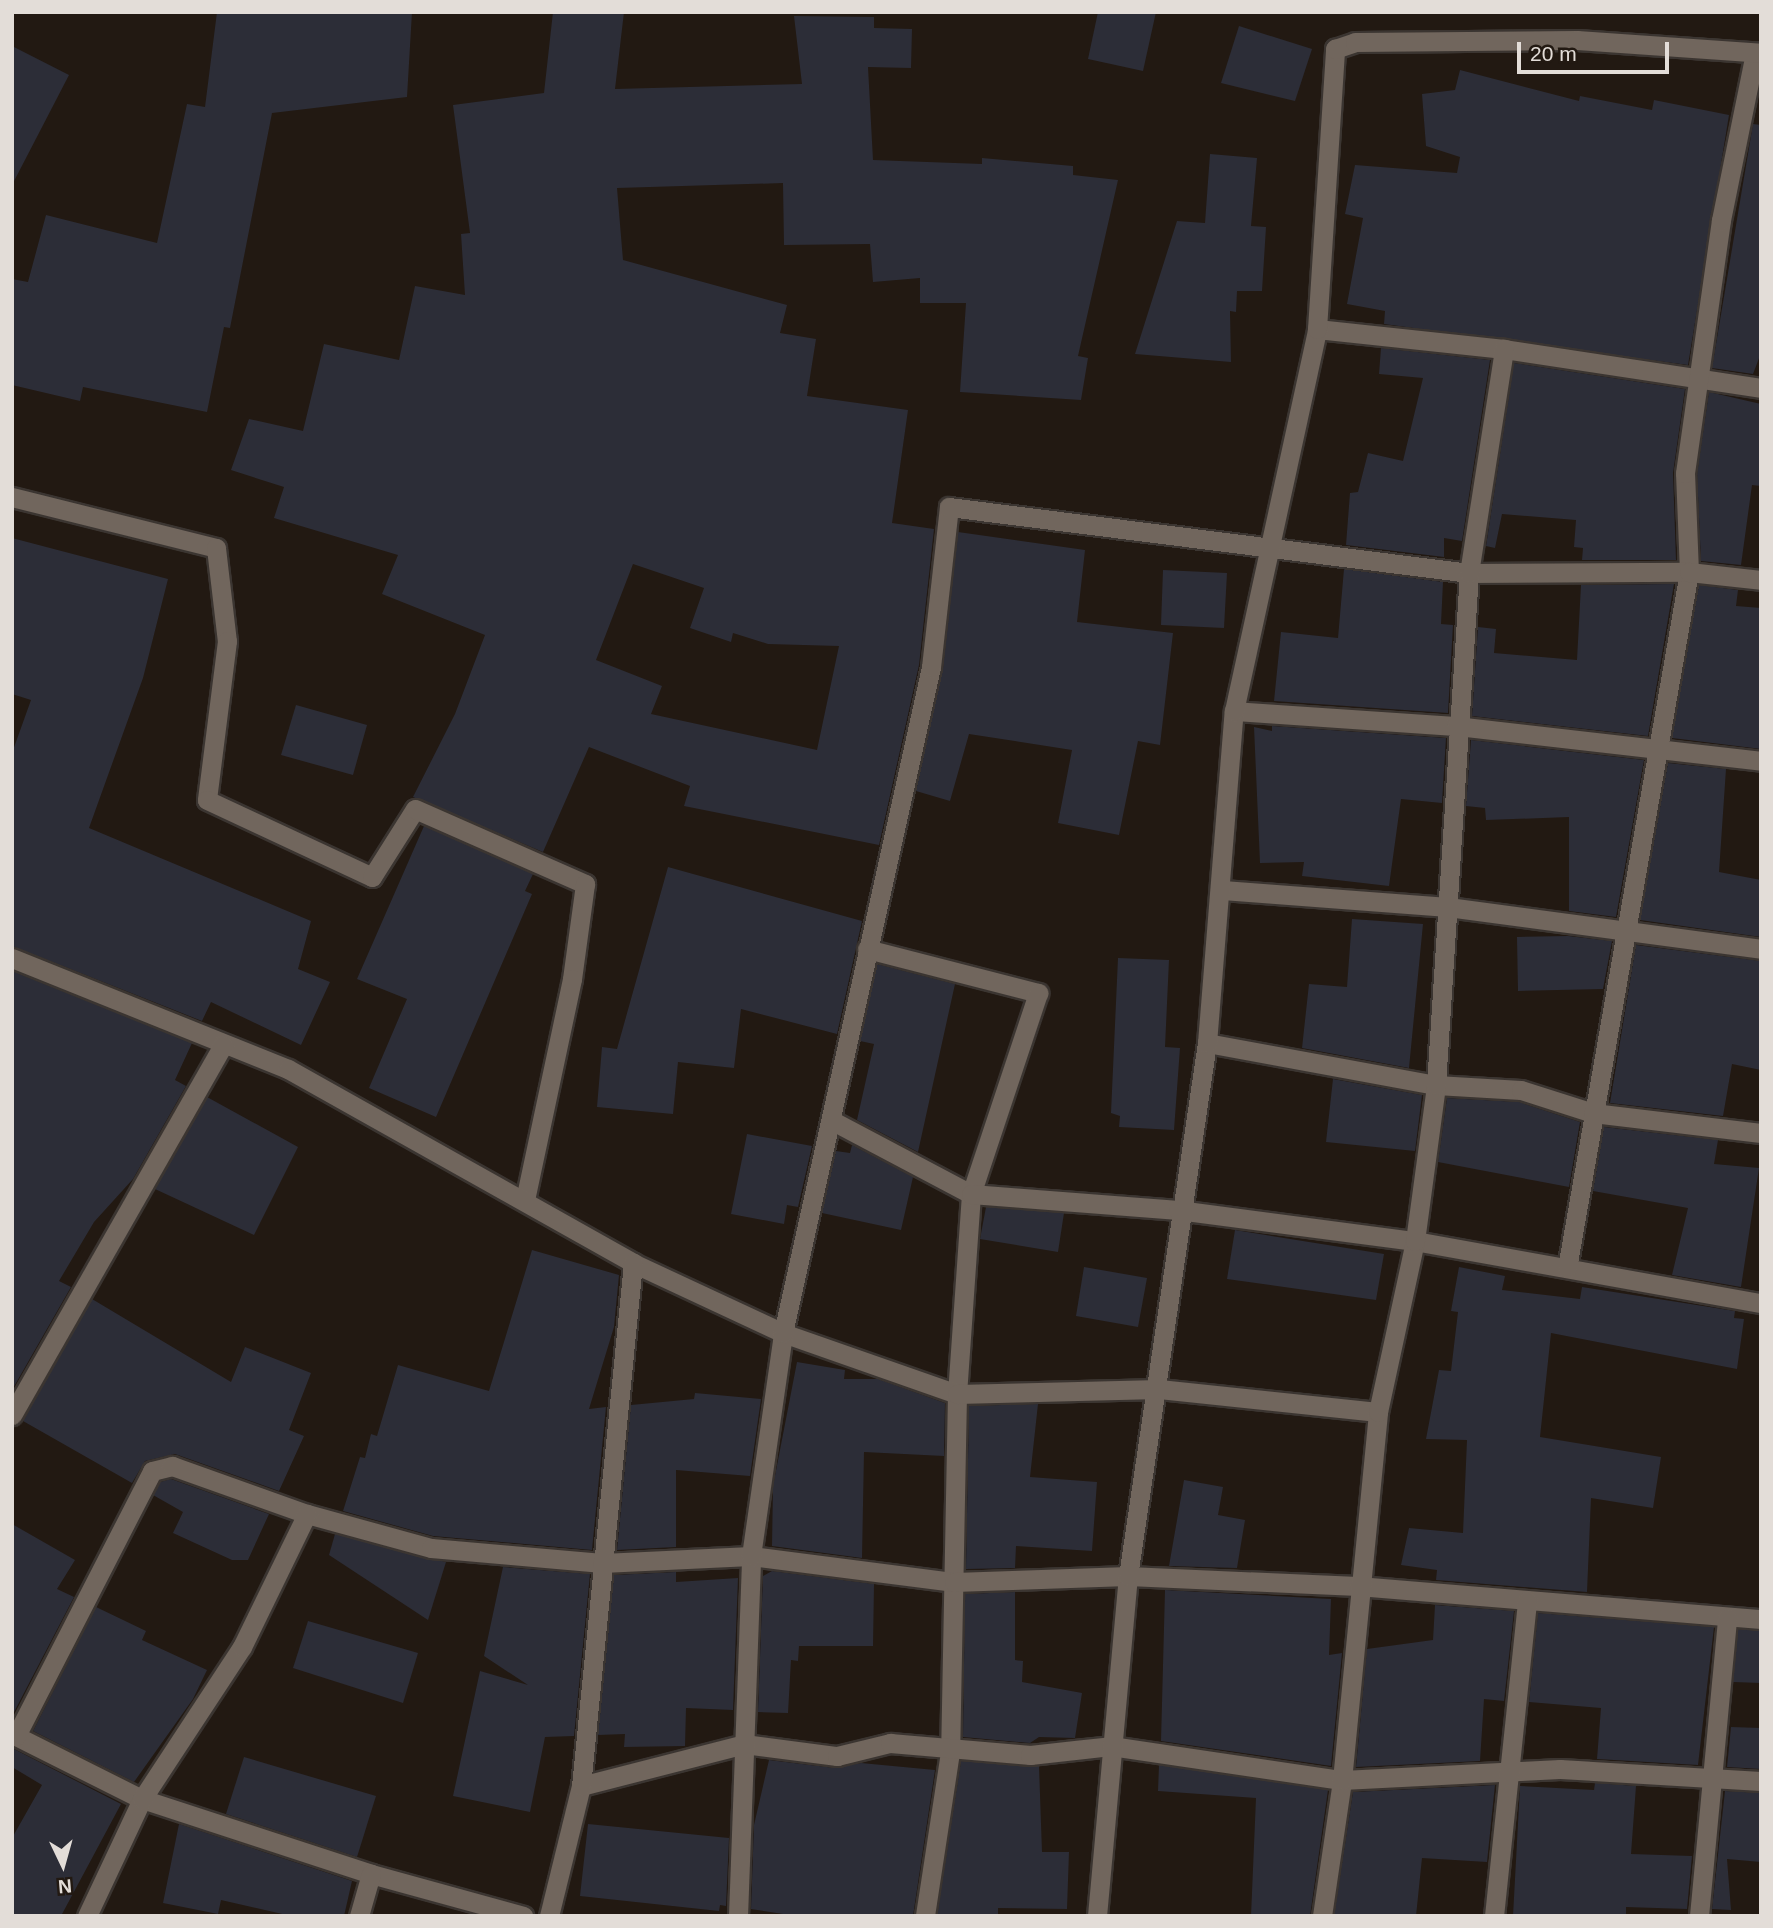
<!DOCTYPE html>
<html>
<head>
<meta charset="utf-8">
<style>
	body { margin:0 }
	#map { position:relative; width:1773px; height:1928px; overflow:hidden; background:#221912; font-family:Helvetica,sans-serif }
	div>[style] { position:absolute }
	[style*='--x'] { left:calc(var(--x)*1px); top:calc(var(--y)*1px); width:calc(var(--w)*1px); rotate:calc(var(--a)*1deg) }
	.building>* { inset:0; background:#2c2d37 }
	.roads { filter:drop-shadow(2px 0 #3b3531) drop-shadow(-2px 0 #3b3531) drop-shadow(0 2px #3b3531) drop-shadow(0 -2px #3b3531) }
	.minor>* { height:19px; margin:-9.5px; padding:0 9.5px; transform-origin:9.5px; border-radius:9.5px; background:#71665d }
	span { translate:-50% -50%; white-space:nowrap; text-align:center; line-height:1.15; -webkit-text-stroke:7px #221912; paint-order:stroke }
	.frame { position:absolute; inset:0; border:14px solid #e3ddd8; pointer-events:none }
	.north { position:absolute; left:28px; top:1830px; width:70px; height:70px; -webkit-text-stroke:5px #221912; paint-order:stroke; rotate:175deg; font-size:19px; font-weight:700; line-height:28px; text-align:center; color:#e3ddd8 }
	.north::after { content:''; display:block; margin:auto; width:24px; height:32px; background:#e3ddd8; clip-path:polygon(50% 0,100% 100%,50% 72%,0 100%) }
	.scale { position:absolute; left:1517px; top:42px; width:152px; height:32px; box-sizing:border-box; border:4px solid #e3ddd8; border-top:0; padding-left:9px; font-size:21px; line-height:24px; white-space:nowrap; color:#e3ddd8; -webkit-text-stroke:5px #221912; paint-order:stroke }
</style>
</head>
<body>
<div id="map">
	<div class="building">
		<div style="clip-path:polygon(217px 12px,412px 12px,407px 97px,272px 113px,230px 328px,224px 327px,207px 412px,83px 387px,80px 401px,12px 385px,12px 279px,28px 282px,46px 215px,157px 243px,187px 104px,205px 107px)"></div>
		<div style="clip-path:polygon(evenodd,553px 12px,624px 12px,615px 89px,802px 84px,794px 16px,874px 17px,874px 28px,912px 29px,911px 68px,868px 67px,873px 160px,982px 164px,982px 158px,1073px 166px,1073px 175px,1118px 180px,1078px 356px,1088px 358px,1081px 400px,960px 392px,966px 303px,920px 303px,920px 278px,873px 282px,870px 244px,784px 245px,783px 183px,617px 188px,623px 260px,787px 305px,780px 333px,816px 339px,807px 396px,908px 410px,892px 523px,934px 529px,919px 665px,879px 845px,684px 806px,690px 786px,589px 747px,543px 852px,413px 797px,455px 714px,485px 635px,382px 594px,398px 555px,274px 518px,284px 487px,231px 470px,249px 419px,303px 431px,324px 344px,399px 360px,415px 286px,465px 295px,461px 234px,470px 233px,453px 105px,544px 93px,553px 12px,633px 564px,704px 588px,690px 628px,731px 642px,733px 633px,768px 644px,839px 646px,817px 750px,651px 714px,662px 686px,596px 660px,633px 564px)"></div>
		<div style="clip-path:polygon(1098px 12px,1156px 12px,1143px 71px,1088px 59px)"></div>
		<div style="clip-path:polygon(1239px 26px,1312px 49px,1295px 101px,1221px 83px)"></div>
		<div style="clip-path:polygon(12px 46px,69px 75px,12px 185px)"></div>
		<div style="clip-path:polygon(1460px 70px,1579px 101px,1580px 96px,1652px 110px,1654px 100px,1729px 115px,1688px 365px,1384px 324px,1385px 311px,1347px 304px,1363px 218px,1345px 214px,1355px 165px,1457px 173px,1460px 157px,1426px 146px,1422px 94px,1455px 90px)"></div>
		<div style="clip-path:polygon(1753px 124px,1761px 125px,1761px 353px,1753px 374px,1712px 368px)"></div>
		<div style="clip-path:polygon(1210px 154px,1257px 158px,1251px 226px,1266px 227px,1262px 291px,1237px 291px,1236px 312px,1230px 311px,1231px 362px,1135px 354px,1177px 221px,1205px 223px)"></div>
		<div style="clip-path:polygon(1381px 348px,1490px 360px,1462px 541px,1444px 538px,1444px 557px,1346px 545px,1350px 493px,1358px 492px,1368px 453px,1403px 461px,1423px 378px,1379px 374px)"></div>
		<div style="clip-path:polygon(1514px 363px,1685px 389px,1673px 473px,1676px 560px,1582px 560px,1583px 548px,1574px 547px,1576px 520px,1502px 514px,1495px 548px,1486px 546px)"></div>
		<div style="clip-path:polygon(1709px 392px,1761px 404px,1761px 486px,1752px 485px,1741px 565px,1701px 561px,1697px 474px)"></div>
		<div style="clip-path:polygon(958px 532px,1085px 550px,1077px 622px,1173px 633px,1160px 745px,1138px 741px,1119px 835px,1058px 823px,1072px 750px,969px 734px,950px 801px,916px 791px,943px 668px)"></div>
		<div style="clip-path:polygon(12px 538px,168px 579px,143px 678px,89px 828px,311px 921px,298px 969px,330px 982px,301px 1045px,211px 1002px,202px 1021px,12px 946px,12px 753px,31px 700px,12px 694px)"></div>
		<div style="clip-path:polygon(1344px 569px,1443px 582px,1441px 624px,1453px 625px,1448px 713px,1274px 701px,1281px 632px,1338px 638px)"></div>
		<div style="clip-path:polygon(1163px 570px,1227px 573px,1224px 628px,1161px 625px)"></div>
		<div style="clip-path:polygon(1674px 584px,1648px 736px,1472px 716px,1478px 627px,1496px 629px,1494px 653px,1577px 660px,1581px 585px)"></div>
		<div style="clip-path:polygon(1699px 585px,1738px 590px,1736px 606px,1761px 608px,1761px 749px,1672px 738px)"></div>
		<div style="clip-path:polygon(296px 705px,367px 725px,353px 775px,281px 755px)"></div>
		<div style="clip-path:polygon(1272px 726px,1446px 738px,1442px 803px,1401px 799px,1389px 886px,1302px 876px,1304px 862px,1260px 863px,1254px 727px,1272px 731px)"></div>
		<div style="clip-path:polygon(1471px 740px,1644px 760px,1616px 917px,1569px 911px,1569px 817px,1486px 820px,1485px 808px,1466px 806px)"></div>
		<div style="clip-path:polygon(1668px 763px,1726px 769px,1719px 872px,1761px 880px,1761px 937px,1640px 920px)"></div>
		<div style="clip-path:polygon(424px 826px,533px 874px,525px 891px,532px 894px,436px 1117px,369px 1088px,407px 999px,357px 979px)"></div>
		<div style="clip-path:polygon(668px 867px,862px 921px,837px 1034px,741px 1009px,734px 1068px,678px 1062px,673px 1114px,597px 1107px,602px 1047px,617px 1049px)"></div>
		<div style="clip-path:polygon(1352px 919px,1423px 924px,1409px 1068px,1302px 1048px,1309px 984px,1347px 987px)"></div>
		<div style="clip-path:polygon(1568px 936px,1612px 941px,1603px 989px,1518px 991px,1517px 937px)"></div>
		<div style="clip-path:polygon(1636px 945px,1761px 961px,1761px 1070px,1732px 1064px,1723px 1116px,1610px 1103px)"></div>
		<div style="clip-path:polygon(1118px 958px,1169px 960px,1165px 1047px,1180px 1048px,1174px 1130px,1119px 1127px,1120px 1116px,1111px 1113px)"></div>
		<div style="clip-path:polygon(877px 964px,955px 984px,918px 1152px,857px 1120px,874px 1044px,860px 1041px)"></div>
		<div style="clip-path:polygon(12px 971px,192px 1043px,175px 1080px,186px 1086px,133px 1179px,94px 1222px,59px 1281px,71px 1287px,12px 1390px)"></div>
		<div style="clip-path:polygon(1333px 1079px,1422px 1095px,1415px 1151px,1326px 1142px)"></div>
		<div style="clip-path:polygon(207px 1097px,298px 1147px,254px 1235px,155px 1189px)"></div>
		<div style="clip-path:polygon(1447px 1098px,1519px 1102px,1580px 1122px,1569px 1187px,1438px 1162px)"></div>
		<div style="clip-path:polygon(1604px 1127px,1718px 1140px,1714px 1164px,1759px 1168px,1741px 1287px,1672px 1275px,1688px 1208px,1593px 1191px)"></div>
		<div style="clip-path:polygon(747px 1134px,812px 1146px,798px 1207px,787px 1205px,784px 1224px,731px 1214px)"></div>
		<div style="clip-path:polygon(852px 1145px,913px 1177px,901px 1230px,822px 1213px,836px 1151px,850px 1153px)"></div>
		<div style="clip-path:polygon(986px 1207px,1064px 1213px,1058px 1252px,980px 1239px)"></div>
		<div style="clip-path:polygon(1235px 1230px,1384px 1254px,1376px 1300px,1227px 1279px)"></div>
		<div style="clip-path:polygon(532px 1250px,619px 1275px,614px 1327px,589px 1409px,606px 1407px,592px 1550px,433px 1536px,343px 1511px,360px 1457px,365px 1458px,371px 1434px,377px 1436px,398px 1365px,489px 1391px)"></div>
		<div style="clip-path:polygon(1084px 1267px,1147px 1278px,1138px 1327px,1076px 1316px)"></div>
		<div style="clip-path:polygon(1459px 1267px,1505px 1276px,1502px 1290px,1580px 1299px,1582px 1287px,1735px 1311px,1734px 1318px,1744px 1319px,1737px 1369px,1551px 1333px,1540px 1437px,1661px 1457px,1653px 1508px,1591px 1498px,1587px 1592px,1436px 1580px,1437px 1570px,1401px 1565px,1409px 1528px,1463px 1533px,1467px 1440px,1426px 1439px,1439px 1370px,1451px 1371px,1458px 1312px,1451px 1311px)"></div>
		<div style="clip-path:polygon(92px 1299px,231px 1382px,245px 1347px,311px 1373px,289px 1430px,304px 1436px,279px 1491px,175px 1454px,145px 1461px,132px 1483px,23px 1421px)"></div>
		<div style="clip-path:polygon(797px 1362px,845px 1370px,844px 1379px,878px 1379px,945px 1403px,944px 1456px,864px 1452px,862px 1558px,772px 1546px,773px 1486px)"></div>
		<div style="clip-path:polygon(695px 1393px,761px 1399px,750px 1476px,676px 1470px,676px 1547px,617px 1550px,631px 1405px,694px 1399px)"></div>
		<div style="clip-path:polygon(1038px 1404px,1030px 1477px,1097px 1482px,1092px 1551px,1016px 1546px,1015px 1568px,966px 1569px,969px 1406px)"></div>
		<div style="clip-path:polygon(171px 1479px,269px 1514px,248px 1560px,232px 1560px,173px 1533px,183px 1512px,153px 1495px,160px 1482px)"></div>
		<div style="clip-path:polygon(1184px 1480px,1223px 1487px,1218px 1515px,1245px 1520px,1237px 1568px,1169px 1566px)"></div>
		<div style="clip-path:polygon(12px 1524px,75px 1560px,57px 1589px,74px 1597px,12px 1716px)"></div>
		<div style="clip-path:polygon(335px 1534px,446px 1562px,428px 1620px,329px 1555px)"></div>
		<div style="clip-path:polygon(503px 1567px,590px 1574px,574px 1736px,545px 1737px,530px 1812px,453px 1796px,480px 1671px,528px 1685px,484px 1656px)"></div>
		<div style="clip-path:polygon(772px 1571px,874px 1584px,873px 1646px,799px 1646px,798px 1661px,791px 1660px,788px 1713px,758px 1712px,763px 1576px)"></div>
		<div style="clip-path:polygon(676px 1572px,676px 1582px,738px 1578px,733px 1710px,686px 1708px,685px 1746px,624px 1747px,625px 1734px,598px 1735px,614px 1575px)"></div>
		<div style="clip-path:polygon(1165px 1590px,1331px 1599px,1329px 1655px,1342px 1653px,1331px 1766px,1161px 1741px)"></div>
		<div style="clip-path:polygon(1015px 1592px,1015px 1660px,1023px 1661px,1022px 1682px,1082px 1693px,1075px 1738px,1039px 1737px,1030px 1743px,963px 1737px,965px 1594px)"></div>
		<div style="clip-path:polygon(1435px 1605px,1514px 1611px,1504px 1701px,1484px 1699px,1480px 1761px,1356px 1767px,1367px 1649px,1433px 1640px)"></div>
		<div style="clip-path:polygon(96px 1607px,146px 1631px,142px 1640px,207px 1670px,193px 1699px,134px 1782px,33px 1731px)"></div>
		<div style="clip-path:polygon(1538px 1613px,1714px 1627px,1698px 1765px,1597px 1759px,1601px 1708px,1529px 1702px)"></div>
		<div style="clip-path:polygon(308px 1621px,418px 1653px,403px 1703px,293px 1668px)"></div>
		<div style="clip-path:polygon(1738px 1629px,1761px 1631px,1761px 1683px,1733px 1682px)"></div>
		<div style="clip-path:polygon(1731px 1727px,1761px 1728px,1761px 1769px,1727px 1767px)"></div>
		<div style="clip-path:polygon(12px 1748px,121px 1804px,61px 1916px,12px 1916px,12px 1838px,42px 1785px,12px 1767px)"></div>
		<div style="clip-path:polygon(244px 1757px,376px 1796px,357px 1857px,226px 1814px)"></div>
		<div style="clip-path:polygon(769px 1760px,835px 1768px,861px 1763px,935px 1770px,913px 1916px,796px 1916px,751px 1909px,754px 1825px)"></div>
		<div style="clip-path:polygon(961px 1761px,1039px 1766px,1042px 1852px,1069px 1852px,1067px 1909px,998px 1908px,998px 1916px,937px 1916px)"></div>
		<div style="clip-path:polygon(1159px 1765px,1328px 1790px,1310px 1916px,1251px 1916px,1256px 1798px,1158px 1791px)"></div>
		<div style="clip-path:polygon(1595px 1783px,1636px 1786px,1631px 1854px,1692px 1856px,1687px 1909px,1626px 1907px,1626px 1916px,1513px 1916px,1520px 1786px,1594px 1790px)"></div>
		<div style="clip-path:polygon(1495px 1785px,1487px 1862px,1422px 1858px,1416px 1916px,1334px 1916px,1353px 1792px)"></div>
		<div style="clip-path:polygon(1725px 1791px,1761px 1793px,1761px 1862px,1727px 1859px,1731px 1910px,1712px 1909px)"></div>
		<div style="clip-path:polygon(179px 1824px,352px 1881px,344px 1916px,291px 1916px,221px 1900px,218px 1914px,163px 1903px)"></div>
		<div style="clip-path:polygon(588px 1824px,729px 1838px,726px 1906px,720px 1905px,719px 1911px,580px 1896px)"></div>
	</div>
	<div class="roads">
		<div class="minor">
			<div style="--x:1317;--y:329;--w:188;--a:6.1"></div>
			<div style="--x:1504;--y:349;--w:260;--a:8.6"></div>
			<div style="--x:12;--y:497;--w:210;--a:14"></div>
			<div style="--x:216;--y:548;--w:94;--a:83.3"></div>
			<div style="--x:227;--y:641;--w:160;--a:97.2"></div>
			<div style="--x:207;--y:800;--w:182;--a:25"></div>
			<div style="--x:372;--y:877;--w:80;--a:-57.7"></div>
			<div style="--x:415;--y:809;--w:186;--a:23.8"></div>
			<div style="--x:585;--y:884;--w:96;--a:97.8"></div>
			<div style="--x:572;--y:979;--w:227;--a:102"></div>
			<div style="--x:1234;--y:711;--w:223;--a:3.9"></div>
			<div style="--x:1456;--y:726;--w:307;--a:6.5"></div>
			<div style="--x:1222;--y:890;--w:227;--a:4.3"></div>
			<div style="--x:1448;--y:907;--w:316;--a:7.6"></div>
			<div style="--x:867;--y:949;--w:177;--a:14.4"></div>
			<div style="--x:1038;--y:993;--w:212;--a:108.4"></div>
			<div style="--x:971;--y:1194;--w:200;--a:94"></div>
			<div style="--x:957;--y:1394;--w:358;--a:91.1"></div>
			<div style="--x:950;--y:1752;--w:166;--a:98.7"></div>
			<div style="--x:12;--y:958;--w:297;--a:21.9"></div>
			<div style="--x:288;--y:1069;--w:396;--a:29.3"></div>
			<div style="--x:633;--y:1263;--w:166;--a:25"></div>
			<div style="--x:783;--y:1333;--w:184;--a:19.3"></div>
			<div style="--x:957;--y:1394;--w:202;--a:-1.4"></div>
			<div style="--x:1159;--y:1389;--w:220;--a:6"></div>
			<div style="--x:1207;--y:1043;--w:233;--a:10.4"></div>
			<div style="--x:1436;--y:1085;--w:85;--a:3.4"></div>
			<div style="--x:1521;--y:1090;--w:76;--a:17.7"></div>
			<div style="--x:1593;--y:1113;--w:169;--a:6.8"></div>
			<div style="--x:831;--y:1120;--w:158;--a:27.9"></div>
			<div style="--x:971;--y:1194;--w:208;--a:4.4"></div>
			<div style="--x:1178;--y:1210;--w:239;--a:7.5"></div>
			<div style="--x:1415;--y:1241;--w:352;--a:10.2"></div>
			<div style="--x:1567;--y:1268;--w:707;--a:-80.06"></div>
			<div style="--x:1689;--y:572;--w:99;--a:-92.3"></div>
			<div style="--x:1685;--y:473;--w:256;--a:-81.9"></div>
			<div style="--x:1721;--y:220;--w:170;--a:-78.5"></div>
			<div style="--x:12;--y:1415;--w:426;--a:-60.3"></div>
			<div style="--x:12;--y:1734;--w:145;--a:26.6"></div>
			<div style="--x:142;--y:1799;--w:241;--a:18.1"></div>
			<div style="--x:371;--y:1874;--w:158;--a:15.4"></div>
			<div style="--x:16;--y:1736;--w:298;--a:-62.8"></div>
			<div style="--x:152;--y:1471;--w:21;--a:-14"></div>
			<div style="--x:172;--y:1466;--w:143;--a:19.6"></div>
			<div style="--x:307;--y:1514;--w:129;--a:15.3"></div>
			<div style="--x:431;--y:1548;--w:172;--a:5"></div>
			<div style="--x:602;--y:1563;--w:149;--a:-2.7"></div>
			<div style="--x:751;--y:1556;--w:205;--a:7.3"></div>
			<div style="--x:954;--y:1582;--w:174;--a:-2"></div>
			<div style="--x:1128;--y:1576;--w:230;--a:2.5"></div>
			<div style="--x:1358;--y:1586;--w:404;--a:4.7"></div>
			<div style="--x:581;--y:1786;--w:168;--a:-14.4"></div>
			<div style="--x:744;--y:1744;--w:94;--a:7.4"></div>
			<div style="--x:837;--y:1756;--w:55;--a:-13.8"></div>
			<div style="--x:890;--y:1743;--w:141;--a:4.9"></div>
			<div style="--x:1030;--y:1755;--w:81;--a:-6.3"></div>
			<div style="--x:1111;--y:1746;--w:233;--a:8.4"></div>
			<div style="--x:1342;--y:1780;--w:218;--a:-2.9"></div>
			<div style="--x:1560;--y:1769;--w:201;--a:3.4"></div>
			<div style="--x:87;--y:1916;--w:129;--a:-64.8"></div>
			<div style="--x:142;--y:1799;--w:182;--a:-56.7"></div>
			<div style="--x:242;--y:1647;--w:148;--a:-64"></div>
			<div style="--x:359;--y:1916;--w:44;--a:-74.1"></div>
			<div style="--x:549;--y:1916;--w:134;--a:-76.2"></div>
			<div style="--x:581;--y:1786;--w:526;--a:-84.32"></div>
			<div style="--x:738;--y:1916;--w:360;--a:-87.9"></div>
			<div style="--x:751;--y:1556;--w:225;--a:-81.8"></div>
			<div style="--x:783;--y:1333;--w:682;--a:-77.47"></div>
			<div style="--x:931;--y:667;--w:161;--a:-83.6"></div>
			<div style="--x:949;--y:507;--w:524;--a:7.23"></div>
			<div style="--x:1469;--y:573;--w:220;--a:-0.3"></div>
			<div style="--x:1689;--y:572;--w:72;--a:6.3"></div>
			<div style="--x:1097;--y:1916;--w:341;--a:-84.8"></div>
			<div style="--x:1128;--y:1576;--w:539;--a:-81.57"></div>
			<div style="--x:1207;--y:1043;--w:333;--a:-85.4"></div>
			<div style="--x:1234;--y:711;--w:391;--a:-77.7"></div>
			<div style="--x:1317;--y:329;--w:281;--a:-86.3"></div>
			<div style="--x:1335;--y:49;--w:21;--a:-19"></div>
			<div style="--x:1355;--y:42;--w:222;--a:-0.5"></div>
			<div style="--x:1577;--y:40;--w:184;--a:4"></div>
			<div style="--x:1322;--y:1916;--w:137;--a:-81.6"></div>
			<div style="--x:1342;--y:1780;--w:370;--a:-84.4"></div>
			<div style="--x:1378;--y:1412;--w:175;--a:-77.8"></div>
			<div style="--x:1415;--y:1241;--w:157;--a:-82.3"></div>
			<div style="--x:1436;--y:1085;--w:513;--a:-86.31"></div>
			<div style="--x:1469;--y:573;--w:227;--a:-81.1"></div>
			<div style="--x:1494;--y:1916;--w:317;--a:-84"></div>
			<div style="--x:1699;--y:1916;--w:299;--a:-84.6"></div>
		</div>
	</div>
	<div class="frame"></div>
	<div class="north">N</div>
	<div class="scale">20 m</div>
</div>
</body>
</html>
